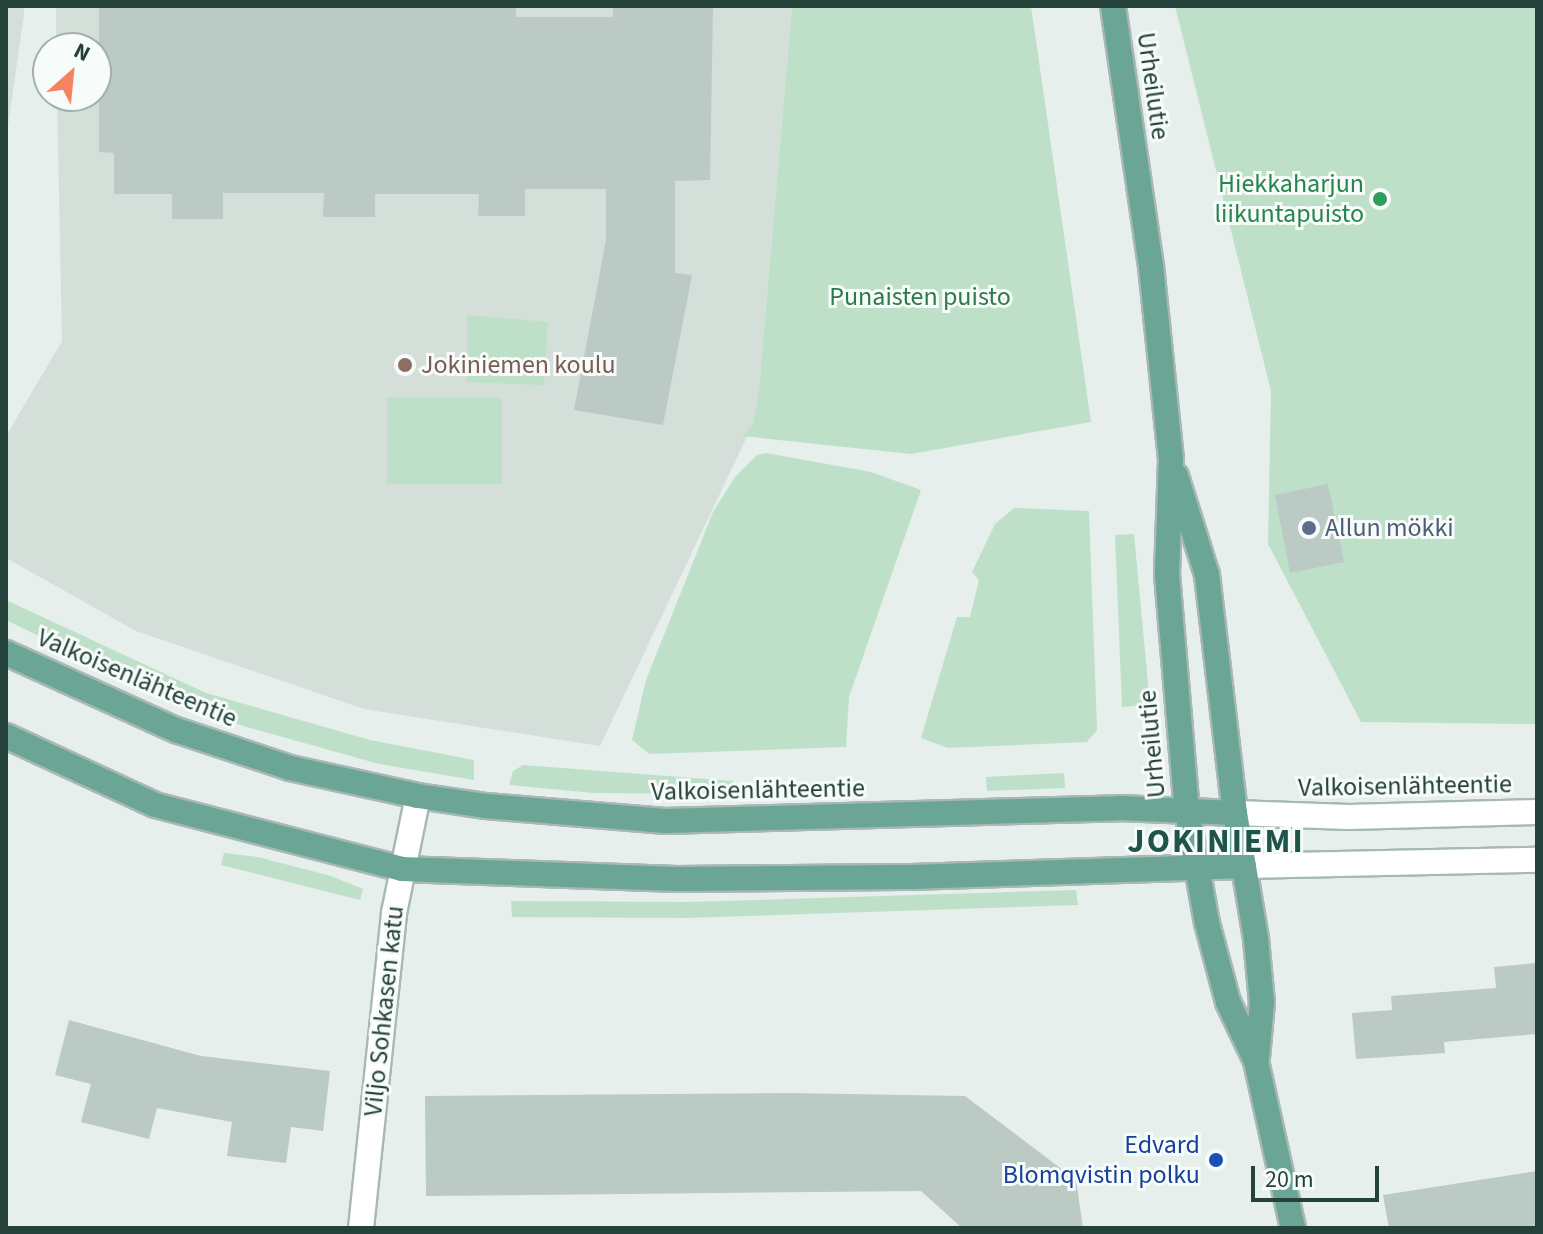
<!DOCTYPE html>
<html>
<head>
<meta charset="utf-8">
<style>
	body { margin:0 }
	#map { position:relative; width:1543px; height:1234px; overflow:hidden; background:#e6efeb; font-family:"Source Sans 3",sans-serif }
	div>[style] { position:absolute }
	[style*='--x'] { left:calc(var(--x)*1px); top:calc(var(--y)*1px); width:calc(var(--w)*1px); rotate:calc(var(--a)*1deg) }
	.built>* { inset:0; background:#d4dfda }
	.green>* { inset:0; background:#bfe0c8 }
	.building>* { inset:0; background:#bbcac4 }
	.roads { filter:drop-shadow(2px 0 #a8b8b2) drop-shadow(-2px 0 #a8b8b2) drop-shadow(0 2px #a8b8b2) drop-shadow(0 -2px #a8b8b2) }
	.minor>* { height:24px; margin:-12px; padding:0 12px; transform-origin:12px; border-radius:12px; background:#fff }
	.major>* { height:24px; margin:-12px; padding:0 12px; transform-origin:12px; border-radius:12px; background:#6aa596 }
	.dots>* { width:22px; height:22px; translate:-50% -50%; box-sizing:border-box; border:4px solid #f7fbf9; border-radius:50% }
	span { translate:-50% -50%; white-space:nowrap; text-align:center; line-height:1.15; -webkit-text-stroke:6px #f7fbf9; paint-order:stroke }
	.street-label { font-size:26px; color:#24423a }
	.leisure-label { font-size:26px; color:#27864d }
	.right { translate:-100% -50%; text-align:right }
	.park-label { font-size:26px; color:#2d7a4b }
	.education-label { font-size:26px; color:#785e54 }
	.left { translate:0 -50%; text-align:left }
	.service-label { font-size:26px; color:#4e5e75 }
	.transit-label { font-size:26px; color:#164399 }
	.district-label { font-size:34px; color:#1f5548; font-weight:700; letter-spacing:2px }
	.frame { position:absolute; inset:0; border:8px solid #24423a; pointer-events:none }
	.north { position:absolute; left:32px; top:32px; width:80px; height:80px; box-sizing:border-box; background:#f7fbf9; border:2px solid #a3b1ad; border-radius:50%; rotate:27deg; font-size:22px; font-weight:700; line-height:32px; text-align:center; color:#24423a }
	.north::after { content:''; display:block; margin:auto; width:28px; height:36px; background:#f4845f; clip-path:polygon(50% 0,100% 100%,50% 72%,0 100%) }
	.scale { position:absolute; left:1251px; top:1166px; width:128px; height:36px; box-sizing:border-box; border:4px solid #24423a; border-top:0; padding-left:10px; font-size:24px; line-height:28px; white-space:nowrap; color:#24423a; -webkit-text-stroke:6px #f7fbf9; paint-order:stroke }
</style>
</head>
<body>
<div id="map">
	<div class="built">
		<div style="clip-path:polygon(6px 6px,24px 6px,24px 15px,6px 139px)"></div>
		<div style="clip-path:polygon(56px 6px,792px 6px,759px 388px,753px 424px,600px 746px,364px 709px,136px 631px,6px 558px,6px 436px,62px 341px,57px 96px,96px 96px,96px 48px,56px 48px)"></div>
	</div>
	<div class="green">
		<div style="clip-path:polygon(792px 6px,1031px 6px,1091px 422px,911px 454px,742px 436px,753px 424px,759px 388px)"></div>
		<div style="clip-path:polygon(1175px 6px,1537px 6px,1537px 724px,1361px 722px,1268px 544px,1271px 391px)"></div>
		<div style="clip-path:polygon(467px 315px,548px 322px,544px 385px,467px 382px)"></div>
		<div style="clip-path:polygon(387px 397px,502px 398px,502px 484px,387px 484px)"></div>
		<div style="clip-path:polygon(766px 453px,871px 472px,921px 490px,849px 697px,846px 747px,649px 754px,632px 740px,646px 680px,713px 512px,735px 477px,757px 455px)"></div>
		<div style="clip-path:polygon(1014px 508px,1089px 511px,1097px 730px,1087px 742px,948px 748px,921px 738px,957px 617px,970px 617px,979px 580px,972px 572px,995px 524px)"></div>
		<div style="clip-path:polygon(1134px 534px,1150px 705px,1122px 707px,1115px 535px)"></div>
		<div style="clip-path:polygon(6px 600px,206px 693px,370px 740px,474px 760px,474px 780px,379px 764px,243px 726px,174px 702px,6px 620px)"></div>
		<div style="clip-path:polygon(523px 765px,733px 781px,734px 794px,593px 793px,509px 785px,513px 771px)"></div>
		<div style="clip-path:polygon(1064px 773px,1065px 788px,987px 791px,986px 777px)"></div>
		<div style="clip-path:polygon(224px 853px,258px 857px,331px 876px,363px 889px,360px 900px,221px 865px)"></div>
		<div style="clip-path:polygon(1076px 890px,1078px 905px,685px 918px,512px 917px,511px 901px,689px 902px)"></div>
	</div>
	<div class="building">
		<div style="clip-path:polygon(99px 6px,516px 6px,516px 17px,613px 17px,613px 6px,713px 6px,710px 180px,675px 181px,675px 273px,692px 275px,663px 425px,574px 410px,606px 240px,606px 189px,525px 189px,525px 216px,478px 216px,479px 194px,375px 194px,375px 217px,323px 217px,324px 193px,223px 193px,223px 219px,172px 219px,172px 194px,114px 194px,114px 153px,99px 152px)"></div>
		<div style="clip-path:polygon(1328px 484px,1344px 562px,1290px 573px,1275px 495px)"></div>
		<div style="clip-path:polygon(1537px 963px,1537px 1034px,1444px 1042px,1445px 1053px,1356px 1059px,1352px 1013px,1392px 1010px,1391px 996px,1496px 988px,1494px 967px)"></div>
		<div style="clip-path:polygon(69px 1020px,201px 1056px,330px 1071px,323px 1131px,291px 1127px,286px 1163px,227px 1156px,232px 1122px,157px 1108px,149px 1139px,81px 1122px,91px 1084px,55px 1075px)"></div>
		<div style="clip-path:polygon(788px 1093px,965px 1096px,1076px 1180px,1083px 1228px,962px 1228px,921px 1191px,426px 1196px,425px 1096px)"></div>
		<div style="clip-path:polygon(1537px 1171px,1537px 1228px,1389px 1228px,1383px 1195px)"></div>
	</div>
	<div class="roads">
		<div class="minor">
			<div style="--x:1235;--y:813;--w:114;--a:2"></div>
			<div style="--x:1349;--y:817;--w:188;--a:-1.5"></div>
			<div style="--x:1244;--y:866;--w:293;--a:-1.2"></div>
			<div style="--x:361;--y:1228;--w:317;--a:-84"></div>
			<div style="--x:394;--y:913;--w:119;--a:-78.4"></div>
		</div>
		<div class="major">
			<div style="--x:1113;--y:6;--w:263;--a:81.7"></div>
			<div style="--x:1151;--y:266;--w:195;--a:84.1"></div>
			<div style="--x:1171;--y:460;--w:114;--a:92"></div>
			<div style="--x:1167;--y:574;--w:238;--a:85.2"></div>
			<div style="--x:1187;--y:811;--w:114;--a:79.9"></div>
			<div style="--x:1207;--y:923;--w:82;--a:75.1"></div>
			<div style="--x:1228;--y:1002;--w:65;--a:64.6"></div>
			<div style="--x:1256;--y:1061;--w:171;--a:77.5"></div>
			<div style="--x:1176;--y:476;--w:104;--a:72.6"></div>
			<div style="--x:1207;--y:575;--w:240;--a:83.3"></div>
			<div style="--x:1235;--y:813;--w:128;--a:80.5"></div>
			<div style="--x:1256;--y:939;--w:63;--a:84.6"></div>
			<div style="--x:1262;--y:1002;--w:56;--a:95.1"></div>
			<div style="--x:6;--y:653;--w:187;--a:24.4"></div>
			<div style="--x:176;--y:730;--w:120;--a:18.4"></div>
			<div style="--x:290;--y:768;--w:131;--a:12.3"></div>
			<div style="--x:418;--y:796;--w:69;--a:8.4"></div>
			<div style="--x:486;--y:806;--w:180;--a:4.8"></div>
			<div style="--x:665;--y:821;--w:455;--a:-1.6"></div>
			<div style="--x:1120;--y:808;--w:115;--a:2.5"></div>
			<div style="--x:6;--y:736;--w:164;--a:24.8"></div>
			<div style="--x:155;--y:805;--w:255;--a:14.5"></div>
			<div style="--x:402;--y:869;--w:275;--a:2.1"></div>
			<div style="--x:677;--y:879;--w:235;--a:-0.5"></div>
			<div style="--x:912;--y:877;--w:332;--a:-1.9"></div>
		</div>
	</div>
	<div class="dots">
		<div style="left:1380px;top:199px;background:#2e9e5b"></div>
		<div style="left:405px;top:365px;background:#8d6e63"></div>
		<div style="left:1309px;top:528px;background:#5c6f8a"></div>
		<div style="left:1216px;top:1160px;background:#1a4fb4"></div>
	</div>
	<div class="street-label">
		<span style="left:1153px;top:86px;rotate:82deg">Urheilutie</span>
		<span style="left:137px;top:678px;rotate:23deg">Valkoisenlähteentie</span>
		<span style="left:1152px;top:744px;rotate:-95deg">Urheilutie</span>
		<span style="left:1405px;top:786px;rotate:-1deg">Valkoisenlähteentie</span>
		<span style="left:758px;top:790px;rotate:-1deg">Valkoisenlähteentie</span>
		<span style="left:384px;top:1011px;rotate:-84deg">Viljo Sohkasen katu</span>
	</div>
	<div class="leisure-label">
		<span class="right" style="left:1364px;top:199px">Hiekkaharjun<br>liikuntapuisto</span>
	</div>
	<div class="park-label">
		<span style="left:920px;top:297px">Punaisten puisto</span>
	</div>
	<div class="education-label">
		<span class="left" style="left:421px;top:365px">Jokiniemen koulu</span>
	</div>
	<div class="service-label">
		<span class="left" style="left:1325px;top:528px">Allun mökki</span>
	</div>
	<div class="transit-label">
		<span class="right" style="left:1200px;top:1160px">Edvard<br>Blomqvistin polku</span>
	</div>
	<div class="district-label">
		<span style="left:1216px;top:842px">JOKINIEMI</span>
	</div>
	<div class="frame"></div>
	<div class="north">N</div>
	<div class="scale">20 m</div>
</div>
</body>
</html>
